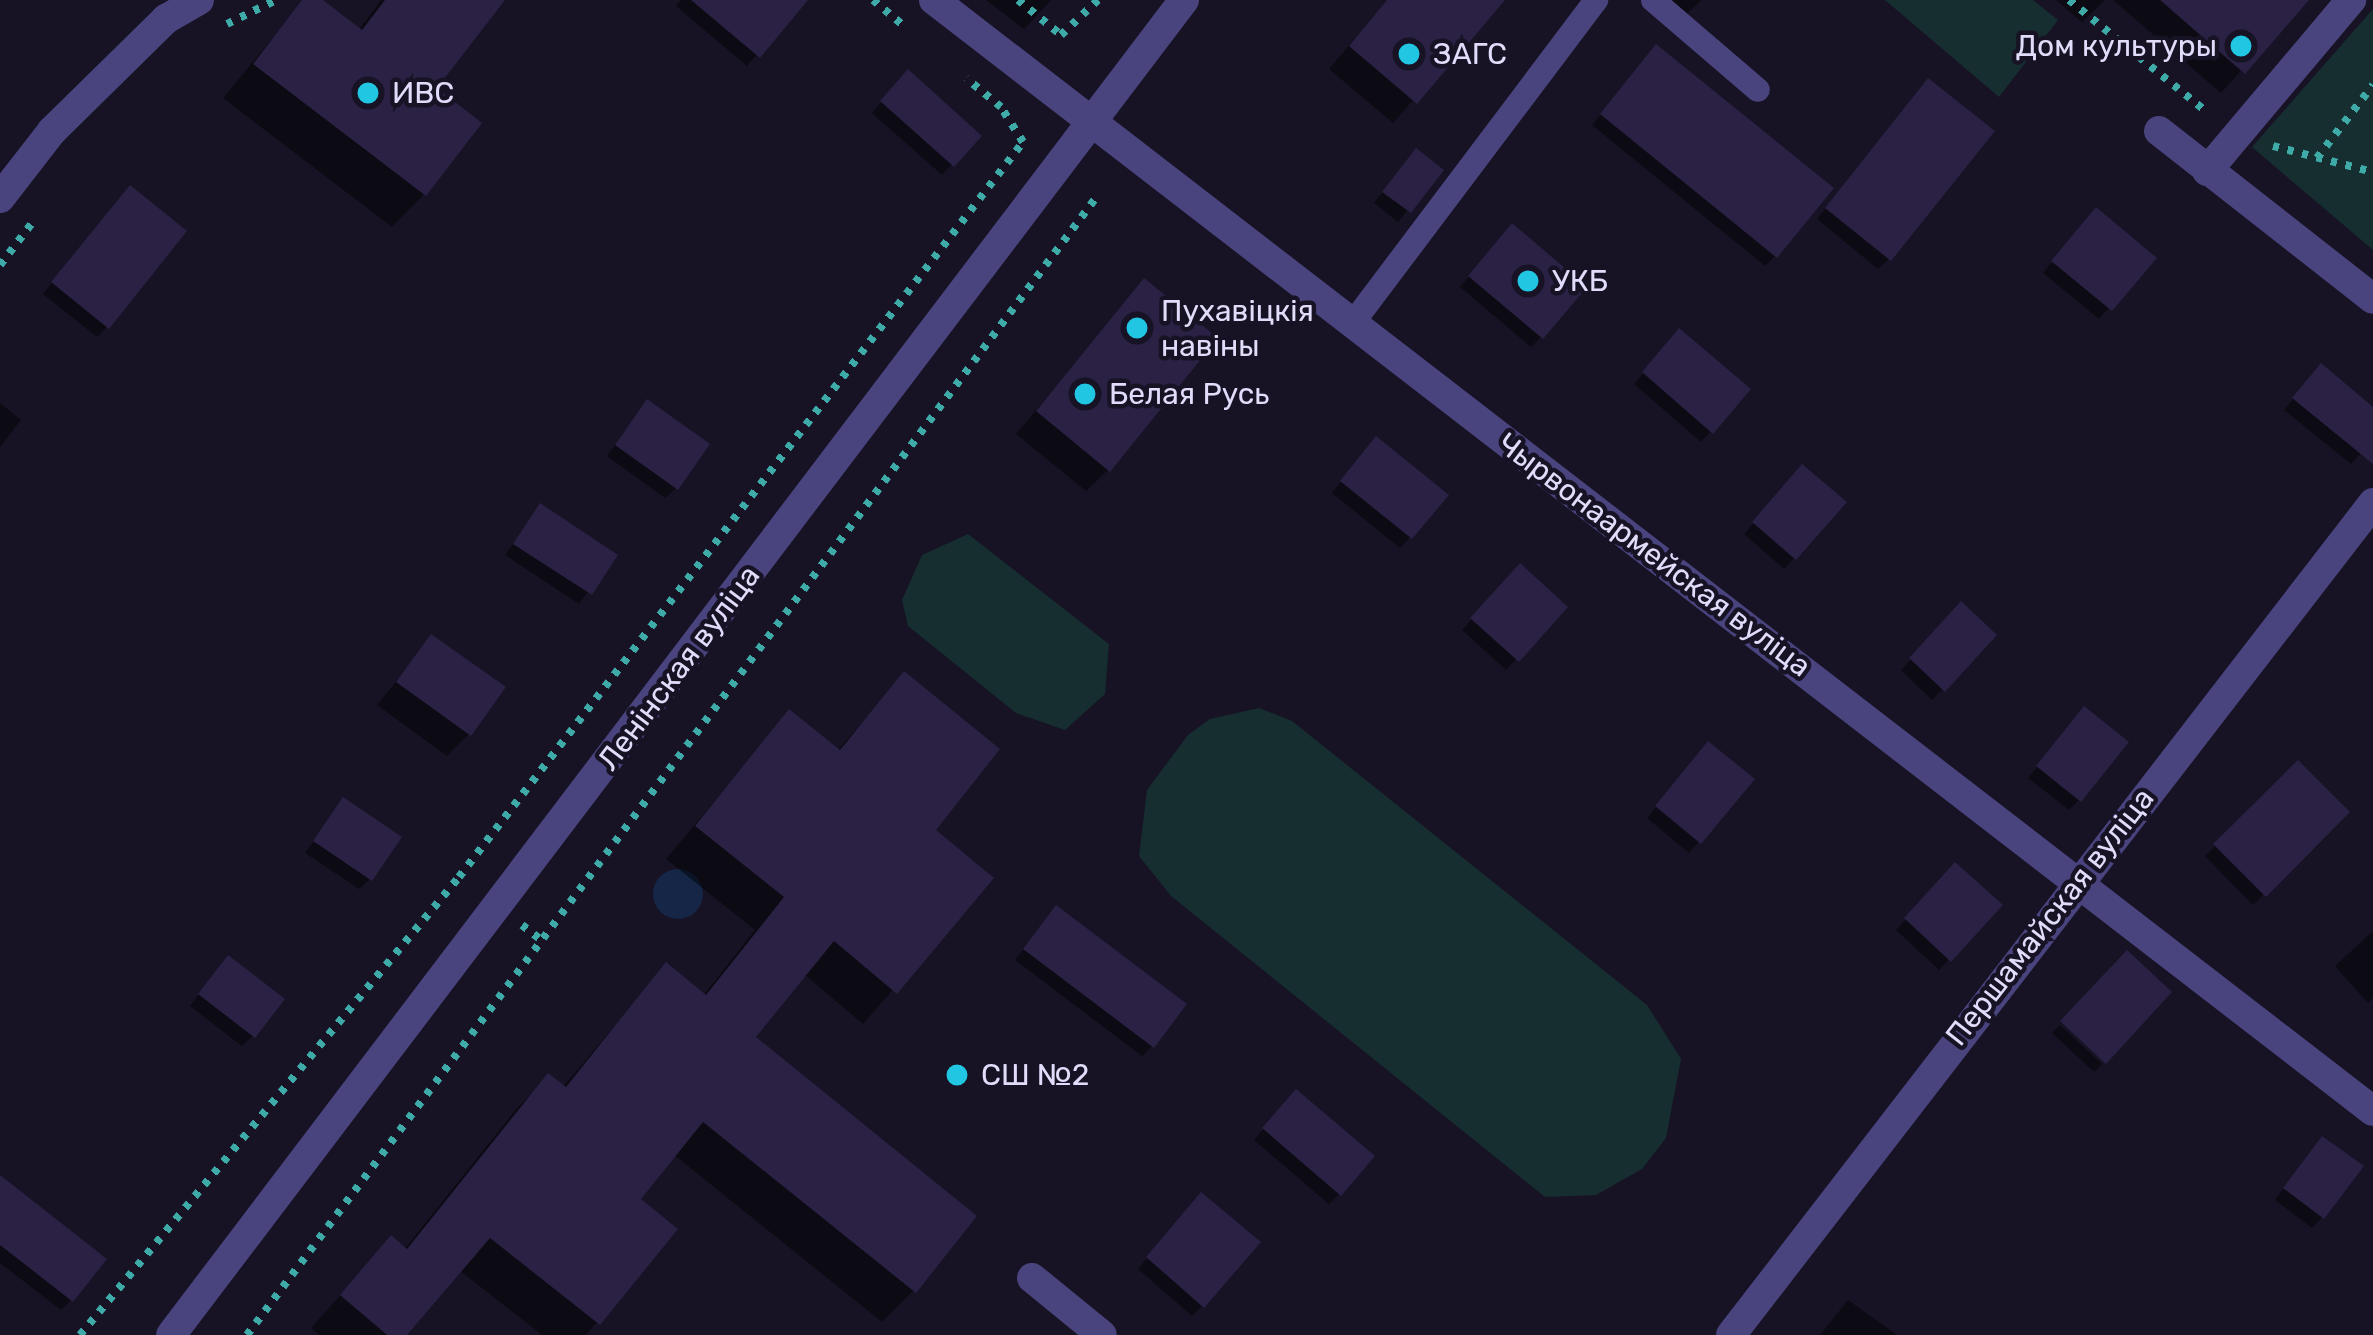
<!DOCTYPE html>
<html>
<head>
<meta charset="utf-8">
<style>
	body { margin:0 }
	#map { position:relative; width:2373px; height:1335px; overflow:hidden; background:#171325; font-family:Rubik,sans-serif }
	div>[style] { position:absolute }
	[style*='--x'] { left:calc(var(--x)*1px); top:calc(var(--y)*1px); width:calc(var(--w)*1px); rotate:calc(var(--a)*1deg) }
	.green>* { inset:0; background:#162e2f }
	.water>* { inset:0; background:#152647 }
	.round { border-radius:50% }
	.shadow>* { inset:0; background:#0007 }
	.building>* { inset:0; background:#2a2144 }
	.path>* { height:8px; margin-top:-4px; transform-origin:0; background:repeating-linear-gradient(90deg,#3faba9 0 6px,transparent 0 15px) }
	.lane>* { height:24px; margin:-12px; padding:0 12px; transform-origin:12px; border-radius:12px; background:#49447e }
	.street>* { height:30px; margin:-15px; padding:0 15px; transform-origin:15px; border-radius:15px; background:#49447e }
	.dots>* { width:33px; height:33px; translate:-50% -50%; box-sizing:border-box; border:6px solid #171325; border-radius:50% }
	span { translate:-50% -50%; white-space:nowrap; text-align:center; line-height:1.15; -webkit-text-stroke:9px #171325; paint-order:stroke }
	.poi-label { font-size:30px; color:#e1dcfa }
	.right { translate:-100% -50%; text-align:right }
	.left { translate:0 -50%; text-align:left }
	.street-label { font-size:30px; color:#e1dcfa }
</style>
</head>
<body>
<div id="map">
	<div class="green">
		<div style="clip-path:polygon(1885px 0,2033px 0,2058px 20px,1999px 97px)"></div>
		<div style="clip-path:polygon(2373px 9px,2373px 250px,2252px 147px)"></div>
		<div style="clip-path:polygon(968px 534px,1109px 644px,1105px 694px,1065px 730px,1016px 713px,908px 626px,902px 600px,922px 555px)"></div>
		<div style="clip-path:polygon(1259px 708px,1292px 721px,1647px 1005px,1681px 1059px,1666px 1138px,1642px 1169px,1596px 1195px,1545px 1197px,1171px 896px,1139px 856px,1147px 790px,1188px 735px,1210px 719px)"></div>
	</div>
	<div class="water">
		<div class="round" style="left:653px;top:869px;width:50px;height:50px"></div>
	</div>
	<div class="shadow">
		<div style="clip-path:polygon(304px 0,318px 0,358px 31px,381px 0,501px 0,432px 88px,424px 194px,392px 227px,223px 98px)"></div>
		<div style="clip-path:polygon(681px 0,803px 1px,747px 66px,676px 6px)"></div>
		<div style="clip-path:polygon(986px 0,1051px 0,1024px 29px)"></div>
		<div style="clip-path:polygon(1388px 0,1501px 0,1393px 123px,1329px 69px)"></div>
		<div style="clip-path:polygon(1656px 0,1701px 0,1680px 21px)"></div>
		<div style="clip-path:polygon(2056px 0,2105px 0,2082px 22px)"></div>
		<div style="clip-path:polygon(2113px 0,2305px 0,2221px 93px)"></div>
		<div style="clip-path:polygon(1646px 59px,1775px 256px,1765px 266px,1592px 125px)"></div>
		<div style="clip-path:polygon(898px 83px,978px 136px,942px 175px,872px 113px)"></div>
		<div style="clip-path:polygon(1918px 92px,1889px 259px,1878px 269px,1817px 219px)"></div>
		<div style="clip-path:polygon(1406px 162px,1440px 171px,1398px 222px,1374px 203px)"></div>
		<div style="clip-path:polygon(120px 199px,107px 327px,97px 337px,43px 294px)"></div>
		<div style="clip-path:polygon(2086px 221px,2153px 258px,2099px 319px,2043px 273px)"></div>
		<div style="clip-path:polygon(1502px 237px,1541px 337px,1531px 347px,1460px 287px)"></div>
		<div style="clip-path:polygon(1144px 282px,1108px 470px,1086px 491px,1016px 434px)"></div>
		<div style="clip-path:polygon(1669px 343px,1711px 431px,1701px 442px,1634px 384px)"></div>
		<div style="clip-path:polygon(2311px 377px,2373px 410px,2373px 440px,2351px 464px,2284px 410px)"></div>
		<div style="clip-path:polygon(0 403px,21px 420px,0 447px)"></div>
		<div style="clip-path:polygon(637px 414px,676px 488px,665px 498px,607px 456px)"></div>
		<div style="clip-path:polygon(1366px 450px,1410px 537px,1400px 548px,1332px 493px)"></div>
		<div style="clip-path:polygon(1792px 478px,1794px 558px,1784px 569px,1744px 534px)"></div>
		<div style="clip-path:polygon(540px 507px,614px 556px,579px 604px,505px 555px)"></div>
		<div style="clip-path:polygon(1510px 577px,1564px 607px,1506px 670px,1462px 630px)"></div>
		<div style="clip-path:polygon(1961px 606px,1993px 635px,1932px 700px,1901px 670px)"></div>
		<div style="clip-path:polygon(431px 638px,469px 734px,447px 756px,377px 705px)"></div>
		<div style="clip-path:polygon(904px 675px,931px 830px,990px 878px,863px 1024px,804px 974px,752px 1038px,913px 1291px,882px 1322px,673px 1154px,637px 1199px,674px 1230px,586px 1335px,542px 1335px,459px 1270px,403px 1335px,319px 1335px,311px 1328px,391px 1239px,404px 1250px,517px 1108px,549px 1077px,562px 1088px,666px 966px,703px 996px,755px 930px,666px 859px,789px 713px,837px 751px)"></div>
		<div style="clip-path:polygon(2074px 721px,2079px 800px,2069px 810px,2028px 778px)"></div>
		<div style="clip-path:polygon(1698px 755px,1751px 780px,1689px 853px,1647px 818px)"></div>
		<div style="clip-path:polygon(2298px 764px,2346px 812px,2253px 905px,2205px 856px)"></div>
		<div style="clip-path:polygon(343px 801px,370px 879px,359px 889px,305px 853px)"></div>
		<div style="clip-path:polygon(1945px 876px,1998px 906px,1939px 970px,1896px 930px)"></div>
		<div style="clip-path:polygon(1046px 919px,1152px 1046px,1142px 1056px,1015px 960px)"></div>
		<div style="clip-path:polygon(2373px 931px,2373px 998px,2368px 1003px,2335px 966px)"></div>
		<div style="clip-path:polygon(218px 969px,253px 1036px,242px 1046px,190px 1006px)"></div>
		<div style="clip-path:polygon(2060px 1025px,2102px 1064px,2094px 1072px,2052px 1033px)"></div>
		<div style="clip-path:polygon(1286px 1103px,1339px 1194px,1329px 1204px,1254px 1140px)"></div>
		<div style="clip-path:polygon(2313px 1150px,2322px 1217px,2312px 1228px,2275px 1200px)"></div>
		<div style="clip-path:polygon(0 1198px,71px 1300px,61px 1310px,0 1263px)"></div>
		<div style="clip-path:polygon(1191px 1206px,1202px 1306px,1192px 1316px,1138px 1269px)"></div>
		<div style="clip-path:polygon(1848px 1300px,1897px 1335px,1820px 1335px)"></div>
	</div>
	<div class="building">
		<div style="clip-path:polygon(302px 0,323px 0,362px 30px,385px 0,505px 0,437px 88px,482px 123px,426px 196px,253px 64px)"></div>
		<div style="clip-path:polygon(691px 0,808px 0,760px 58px)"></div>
		<div style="clip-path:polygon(1387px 0,1505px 0,1417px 104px,1349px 46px)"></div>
		<div style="clip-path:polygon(2160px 0,2309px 0,2245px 74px)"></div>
		<div style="clip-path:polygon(1656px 44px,1834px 188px,1777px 258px,1600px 114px)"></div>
		<div style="clip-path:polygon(908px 69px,982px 136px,954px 167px,880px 101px)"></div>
		<div style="clip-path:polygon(1928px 78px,1995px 131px,1891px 261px,1825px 208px)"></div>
		<div style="clip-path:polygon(1416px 148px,1444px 170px,1411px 213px,1382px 192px)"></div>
		<div style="clip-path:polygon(130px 185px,187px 231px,109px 329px,51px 282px)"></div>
		<div style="clip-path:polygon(2096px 207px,2157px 258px,2112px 311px,2051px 261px)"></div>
		<div style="clip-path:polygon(1512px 223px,1587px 287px,1543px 339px,1468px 276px)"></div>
		<div style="clip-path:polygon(1144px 278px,1218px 338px,1110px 472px,1036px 411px)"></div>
		<div style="clip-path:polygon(1679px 328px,1751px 389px,1713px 434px,1642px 372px)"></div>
		<div style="clip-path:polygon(2321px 363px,2373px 407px,2373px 464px,2292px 398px)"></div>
		<div style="clip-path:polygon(647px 399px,710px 444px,678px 490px,615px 445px)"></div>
		<div style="clip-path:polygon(1376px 436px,1449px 495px,1412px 539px,1340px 481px)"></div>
		<div style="clip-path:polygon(1802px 464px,1847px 502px,1796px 560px,1752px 522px)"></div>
		<div style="clip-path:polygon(540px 503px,618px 555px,592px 595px,513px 544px)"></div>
		<div style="clip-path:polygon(1520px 563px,1568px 607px,1519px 662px,1470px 618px)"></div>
		<div style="clip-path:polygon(1961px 601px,1997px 635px,1945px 692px,1909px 658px)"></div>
		<div style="clip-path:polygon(431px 634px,506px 687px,471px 736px,396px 682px)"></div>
		<div style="clip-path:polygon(904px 671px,1000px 749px,936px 830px,994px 878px,897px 994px,834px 941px,756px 1037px,977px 1216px,916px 1293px,703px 1122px,641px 1199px,678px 1229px,600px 1325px,490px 1238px,407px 1335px,387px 1335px,340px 1295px,391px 1235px,407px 1249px,548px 1073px,566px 1087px,666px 962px,706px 995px,784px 897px,695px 826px,789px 709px,840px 750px)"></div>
		<div style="clip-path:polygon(2084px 706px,2129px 742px,2081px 802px,2036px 766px)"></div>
		<div style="clip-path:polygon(1708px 741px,1755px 779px,1701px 844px,1655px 806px)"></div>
		<div style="clip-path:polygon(2298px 760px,2350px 812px,2266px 897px,2213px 844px)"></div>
		<div style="clip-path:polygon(343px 797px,402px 837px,372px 881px,313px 841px)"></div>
		<div style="clip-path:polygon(1955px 862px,2003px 905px,1951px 962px,1904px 918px)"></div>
		<div style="clip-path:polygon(1056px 905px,1187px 1004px,1154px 1048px,1023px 949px)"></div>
		<div style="clip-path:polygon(2127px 950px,2172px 992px,2106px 1064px,2060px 1021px)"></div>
		<div style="clip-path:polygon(228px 955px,285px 999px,255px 1038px,198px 994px)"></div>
		<div style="clip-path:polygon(1296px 1089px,1375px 1156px,1341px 1196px,1262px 1128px)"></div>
		<div style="clip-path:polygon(2322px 1136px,2364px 1166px,2324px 1219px,2283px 1188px)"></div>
		<div style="clip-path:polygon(0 1175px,107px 1259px,73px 1302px,0 1245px)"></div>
		<div style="clip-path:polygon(1201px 1192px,1261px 1242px,1204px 1308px,1146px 1257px)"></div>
	</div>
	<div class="path">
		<div style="--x:873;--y:0;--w:40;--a:40"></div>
		<div style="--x:1018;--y:0;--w:55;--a:39.1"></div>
		<div style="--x:1061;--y:35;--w:51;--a:-43.4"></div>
		<div style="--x:2069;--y:0;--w:178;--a:39.1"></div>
		<div style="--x:227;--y:24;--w:55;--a:-26.1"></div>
		<div style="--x:2273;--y:146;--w:103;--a:14.6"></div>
		<div style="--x:2317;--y:158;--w:92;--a:-52.5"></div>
		<div style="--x:0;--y:265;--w:53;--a:-52.7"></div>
		<div style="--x:522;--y:925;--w:29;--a:38"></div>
		<div style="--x:80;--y:1335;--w:594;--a:-50.39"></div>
		<div style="--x:459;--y:877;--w:926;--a:-52.5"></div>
		<div style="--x:1023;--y:142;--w:41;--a:-122.2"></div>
		<div style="--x:1001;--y:107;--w:45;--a:-140.4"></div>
		<div style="--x:247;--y:1335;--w:1423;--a:-53.26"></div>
	</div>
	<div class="lane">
		<div style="--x:1653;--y:0;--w:138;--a:40.6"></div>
		<div style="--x:1352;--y:324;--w:406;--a:-53"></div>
	</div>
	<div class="street">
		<div style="--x:934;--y:0;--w:1818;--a:37.67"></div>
		<div style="--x:2159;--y:131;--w:272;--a:38.1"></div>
		<div style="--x:2207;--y:171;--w:224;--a:-49.9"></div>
		<div style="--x:0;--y:198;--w:85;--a:-52.2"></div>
		<div style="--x:52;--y:131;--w:160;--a:-44.5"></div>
		<div style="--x:166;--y:19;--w:38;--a:-30"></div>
		<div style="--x:1032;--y:1278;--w:90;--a:39.2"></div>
		<div style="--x:171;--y:1335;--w:1676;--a:-52.81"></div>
		<div style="--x:1731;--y:1335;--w:1051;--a:-52.34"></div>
	</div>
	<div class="dots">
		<div style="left:2241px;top:46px;background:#20c6e2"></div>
		<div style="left:1409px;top:54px;background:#20c6e2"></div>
		<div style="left:368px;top:93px;background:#20c6e2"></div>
		<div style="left:1528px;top:281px;background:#20c6e2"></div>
		<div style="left:1137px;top:328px;background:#20c6e2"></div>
		<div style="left:1085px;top:394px;background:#20c6e2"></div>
		<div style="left:957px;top:1075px;background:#20c6e2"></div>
	</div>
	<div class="poi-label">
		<span class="right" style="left:2217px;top:46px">Дом культуры</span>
		<span class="left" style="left:1433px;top:54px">ЗАГС</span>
		<span class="left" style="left:392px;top:93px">ИВС</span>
		<span class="left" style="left:1552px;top:281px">УКБ</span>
		<span class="left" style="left:1161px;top:328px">Пухавіцкія<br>навіны</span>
		<span class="left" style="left:1109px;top:394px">Белая Русь</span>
		<span class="left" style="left:981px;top:1075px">СШ №2</span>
	</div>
	<div class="street-label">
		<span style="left:1654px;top:555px;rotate:37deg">Чырвонаармейская вуліца</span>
		<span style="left:679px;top:668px;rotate:-53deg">Ленінская вуліца</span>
		<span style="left:2050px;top:917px;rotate:-52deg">Першамайская вуліца</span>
	</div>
</div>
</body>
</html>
